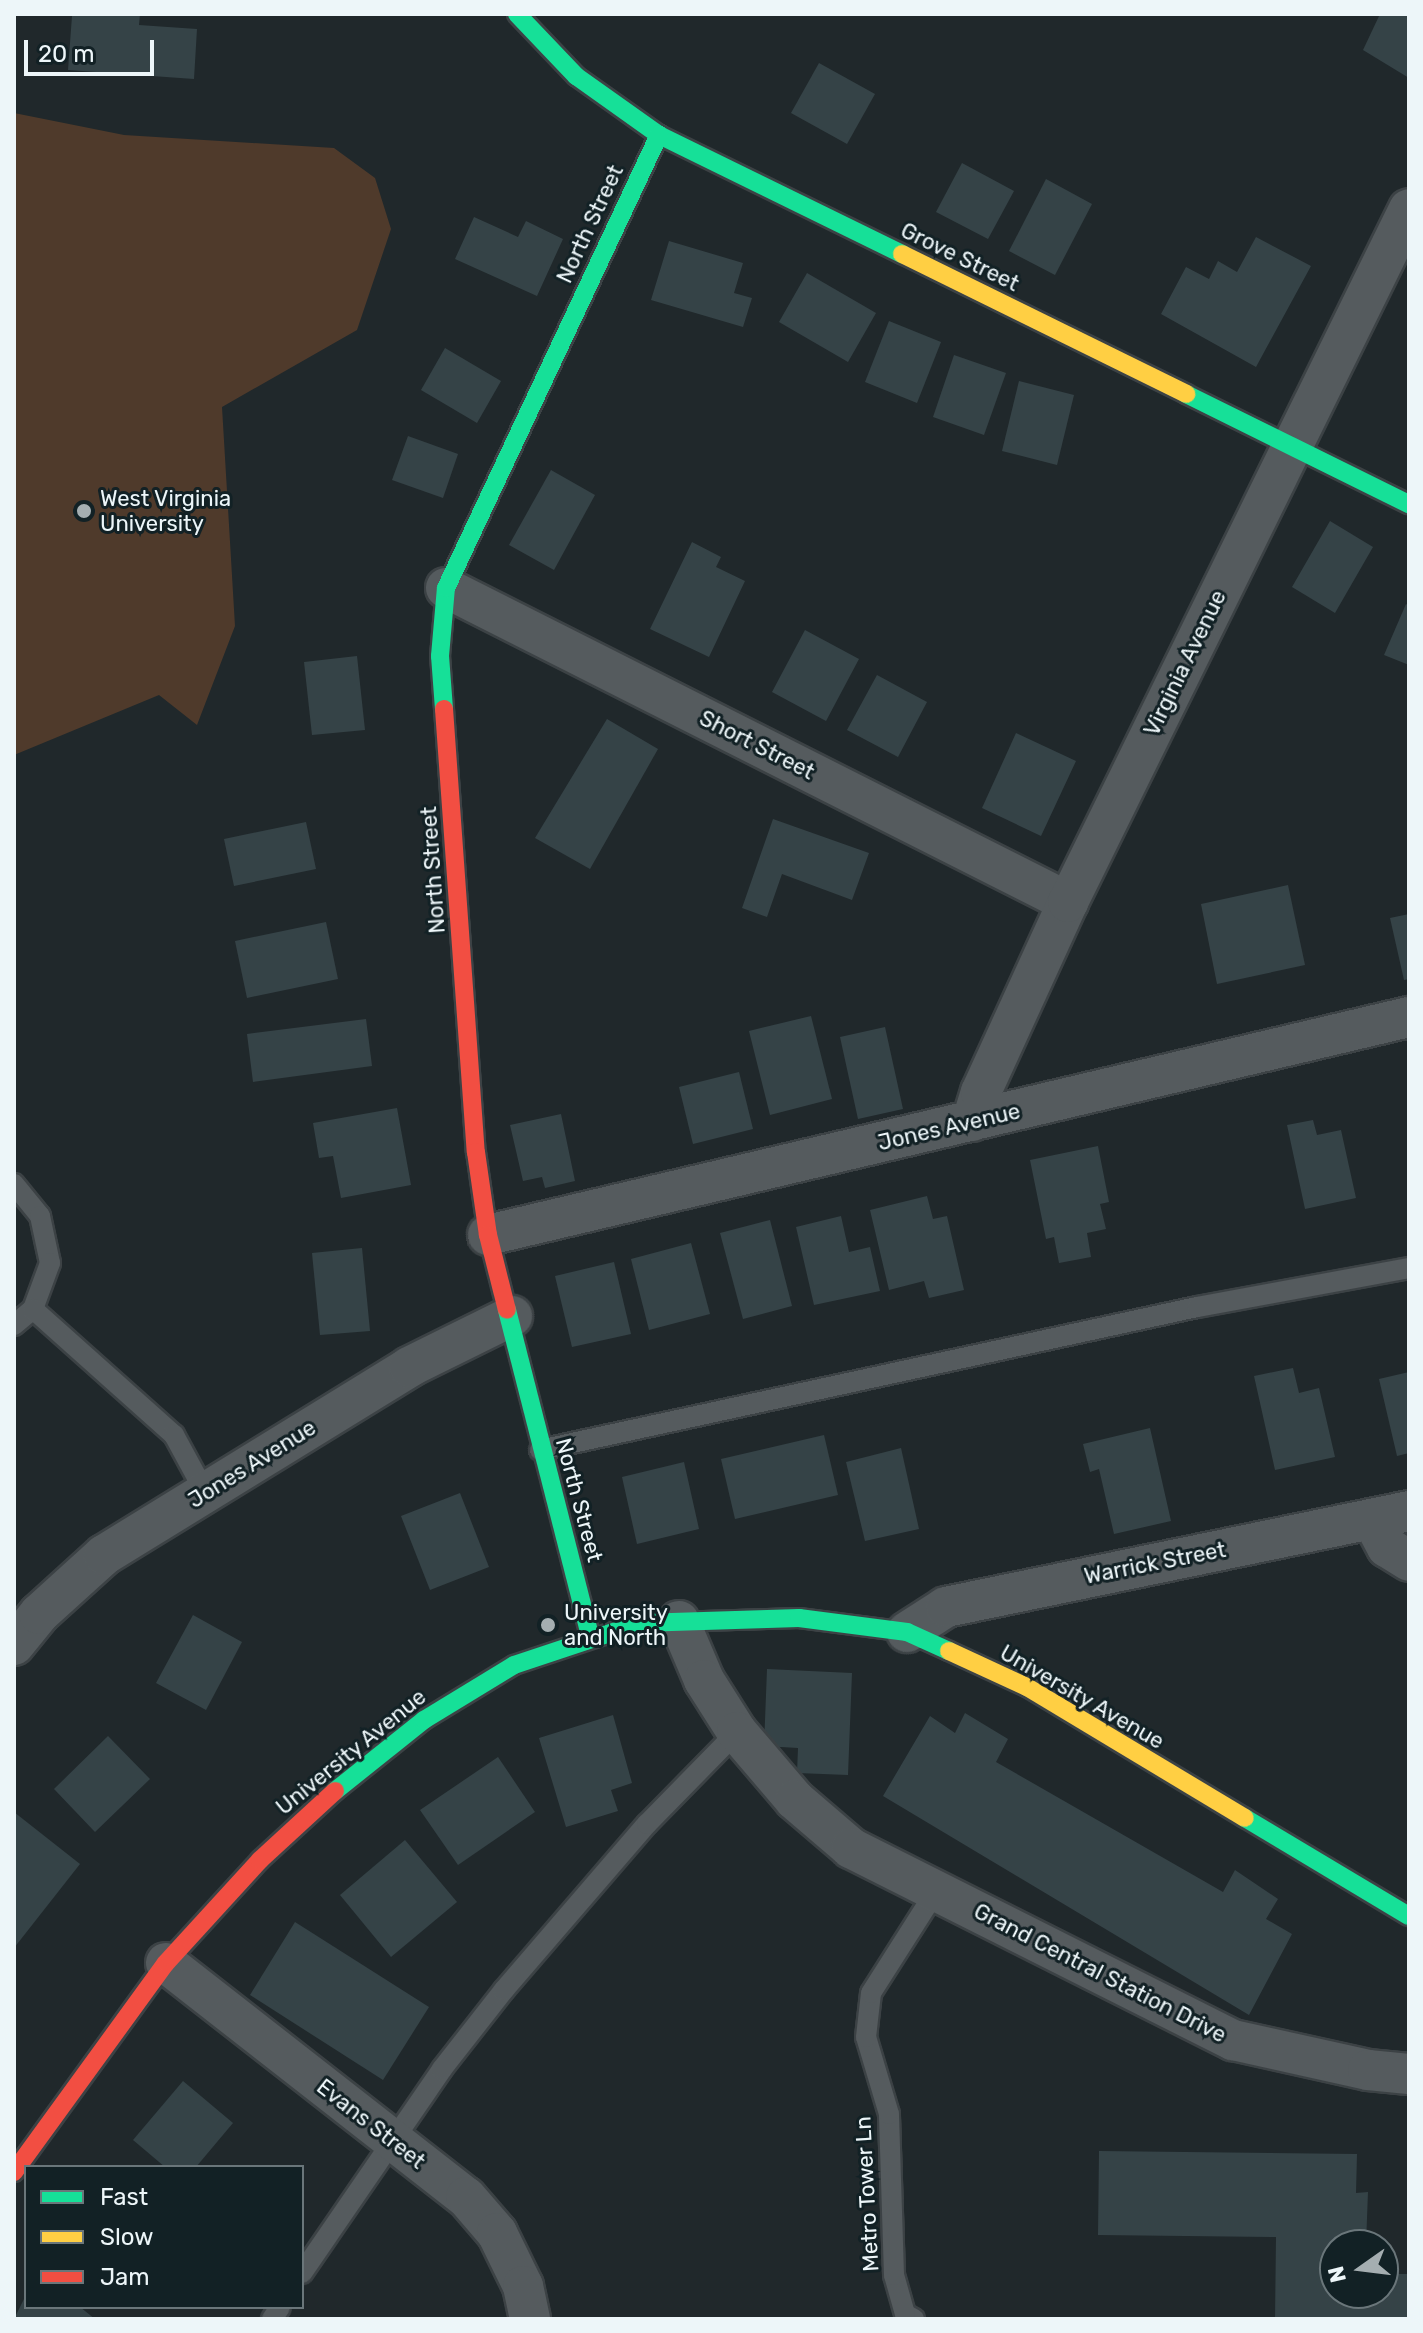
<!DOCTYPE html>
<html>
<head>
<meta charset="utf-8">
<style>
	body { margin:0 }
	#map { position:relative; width:1423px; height:2333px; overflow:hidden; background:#20282b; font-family:Rubik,sans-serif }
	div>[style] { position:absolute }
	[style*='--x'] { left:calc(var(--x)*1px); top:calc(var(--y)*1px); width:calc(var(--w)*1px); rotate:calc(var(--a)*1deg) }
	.green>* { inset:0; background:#4f3a2b }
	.building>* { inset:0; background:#354347 }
	.roads { filter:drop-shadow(2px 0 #3c4245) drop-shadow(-2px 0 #3c4245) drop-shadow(0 2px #3c4245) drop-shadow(0 -2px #3c4245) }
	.lane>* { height:20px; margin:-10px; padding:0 10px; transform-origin:10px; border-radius:10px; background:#555b5e }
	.street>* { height:40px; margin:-20px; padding:0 20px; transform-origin:20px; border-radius:20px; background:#555b5e }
	.fast>* { height:18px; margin:-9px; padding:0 9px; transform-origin:9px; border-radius:9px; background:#16e098 }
	.slow>* { height:18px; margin:-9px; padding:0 9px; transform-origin:9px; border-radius:9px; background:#ffcf43 }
	.jam>* { height:18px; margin:-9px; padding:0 9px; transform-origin:9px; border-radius:9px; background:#f24e42 }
	.dots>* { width:22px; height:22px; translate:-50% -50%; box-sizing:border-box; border:4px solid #122125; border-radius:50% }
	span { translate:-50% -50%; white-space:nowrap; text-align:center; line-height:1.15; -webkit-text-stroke:6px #122125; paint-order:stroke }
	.street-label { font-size:22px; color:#edf6f9 }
	.poi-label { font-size:22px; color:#edf6f9 }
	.left { translate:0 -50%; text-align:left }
	.frame { position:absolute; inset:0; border:16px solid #edf6f9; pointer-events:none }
	.legend { position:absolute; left:24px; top:2165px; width:280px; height:144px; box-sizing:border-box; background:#122125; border:2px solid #6a767a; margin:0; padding:10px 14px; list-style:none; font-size:24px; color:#edf6f9 }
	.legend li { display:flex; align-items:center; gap:16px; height:40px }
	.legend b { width:40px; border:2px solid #6a767a }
	.north { position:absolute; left:1319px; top:2229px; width:80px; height:80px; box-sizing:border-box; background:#122125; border:2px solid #6a767a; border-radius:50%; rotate:256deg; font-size:22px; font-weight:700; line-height:32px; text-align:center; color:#edf6f9 }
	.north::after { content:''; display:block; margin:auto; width:28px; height:36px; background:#a5aeb1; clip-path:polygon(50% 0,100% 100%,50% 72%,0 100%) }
	.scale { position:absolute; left:24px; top:40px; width:130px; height:36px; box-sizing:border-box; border:4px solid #edf6f9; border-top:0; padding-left:10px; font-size:24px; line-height:28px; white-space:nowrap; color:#edf6f9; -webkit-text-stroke:6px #122125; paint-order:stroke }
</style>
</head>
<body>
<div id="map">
	<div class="green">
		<div style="clip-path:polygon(14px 113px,124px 135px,334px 148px,375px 178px,391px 229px,357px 330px,222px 407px,235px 626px,197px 725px,159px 695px,14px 755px)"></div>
	</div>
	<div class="building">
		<div style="clip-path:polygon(93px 14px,140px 14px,139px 25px,197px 29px,194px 79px,68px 70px,72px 16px)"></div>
		<div style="clip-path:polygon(1380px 14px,1409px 14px,1409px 78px,1363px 50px)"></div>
		<div style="clip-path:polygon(819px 63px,875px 94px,847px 144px,791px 113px)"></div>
		<div style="clip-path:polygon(962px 163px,1014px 191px,988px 239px,936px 212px)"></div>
		<div style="clip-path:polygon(1046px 179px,1092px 204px,1055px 275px,1009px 251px)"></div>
		<div style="clip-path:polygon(474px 217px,518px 237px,526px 221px,563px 239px,537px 296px,455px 259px)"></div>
		<div style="clip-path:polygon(1256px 237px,1311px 266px,1256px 367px,1161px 314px,1186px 267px,1209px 279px,1218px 261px,1237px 272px)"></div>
		<div style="clip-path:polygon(669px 241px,743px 263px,734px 293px,752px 298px,743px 327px,651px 300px)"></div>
		<div style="clip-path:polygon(807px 273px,876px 313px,848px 362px,779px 322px)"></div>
		<div style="clip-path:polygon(889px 321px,941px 342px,917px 403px,865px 382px)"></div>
		<div style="clip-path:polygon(445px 348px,501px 381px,477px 423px,421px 390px)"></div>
		<div style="clip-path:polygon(954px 355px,1006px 373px,984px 435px,933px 417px)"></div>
		<div style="clip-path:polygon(1019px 381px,1074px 395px,1057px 465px,1002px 451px)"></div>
		<div style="clip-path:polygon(408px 436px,458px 454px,443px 498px,392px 480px)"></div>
		<div style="clip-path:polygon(551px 470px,595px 495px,554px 570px,509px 545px)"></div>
		<div style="clip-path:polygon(1330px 521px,1373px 547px,1335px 613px,1292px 587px)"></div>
		<div style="clip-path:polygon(692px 542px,721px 557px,716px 567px,745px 581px,709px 657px,650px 629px)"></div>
		<div style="clip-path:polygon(1406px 604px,1409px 606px,1409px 665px,1384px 655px)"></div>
		<div style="clip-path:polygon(805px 630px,859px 659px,826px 721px,772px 692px)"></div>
		<div style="clip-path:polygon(357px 656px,365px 730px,312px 735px,304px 662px)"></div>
		<div style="clip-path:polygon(877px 675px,927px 702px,898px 757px,847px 730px)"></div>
		<div style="clip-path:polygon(607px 719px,658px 749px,590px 869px,535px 838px)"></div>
		<div style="clip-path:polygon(1016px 733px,1076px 761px,1041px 836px,982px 808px)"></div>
		<div style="clip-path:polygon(773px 819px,869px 853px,852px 900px,782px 874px,767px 917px,742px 908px)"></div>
		<div style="clip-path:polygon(306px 822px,316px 869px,234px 886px,224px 839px)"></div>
		<div style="clip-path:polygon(1288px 885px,1305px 965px,1217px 984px,1201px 904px)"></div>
		<div style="clip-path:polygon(1409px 914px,1409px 979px,1404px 980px,1390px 918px)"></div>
		<div style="clip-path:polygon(326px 922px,338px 979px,247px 998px,235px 941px)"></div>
		<div style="clip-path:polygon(811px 1016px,832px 1099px,770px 1115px,749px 1031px)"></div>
		<div style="clip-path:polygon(366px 1019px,372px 1066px,253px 1082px,247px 1034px)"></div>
		<div style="clip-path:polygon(885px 1027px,903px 1109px,858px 1119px,840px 1037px)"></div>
		<div style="clip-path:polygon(739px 1072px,753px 1129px,693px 1144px,679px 1087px)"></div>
		<div style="clip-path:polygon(397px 1108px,411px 1185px,341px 1198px,333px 1156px,319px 1158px,313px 1123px)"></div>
		<div style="clip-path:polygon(561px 1114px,575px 1181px,545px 1188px,542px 1177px,523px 1181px,510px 1125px)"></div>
		<div style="clip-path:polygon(1313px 1120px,1317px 1135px,1341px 1130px,1356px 1198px,1305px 1209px,1287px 1125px)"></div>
		<div style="clip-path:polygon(1098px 1146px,1109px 1202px,1100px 1204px,1106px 1229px,1087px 1233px,1091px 1257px,1059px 1263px,1054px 1237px,1046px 1239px,1030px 1160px)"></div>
		<div style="clip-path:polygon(927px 1196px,933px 1219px,947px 1216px,964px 1290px,929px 1298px,924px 1281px,889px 1290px,870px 1210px)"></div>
		<div style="clip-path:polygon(841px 1216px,849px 1252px,870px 1247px,880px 1291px,814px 1305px,796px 1227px)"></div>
		<div style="clip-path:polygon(770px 1220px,792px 1306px,743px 1319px,720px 1233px)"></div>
		<div style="clip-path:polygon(691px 1243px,710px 1314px,649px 1330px,631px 1259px)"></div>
		<div style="clip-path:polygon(362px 1248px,370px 1331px,320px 1335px,312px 1253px)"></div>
		<div style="clip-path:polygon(614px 1262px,631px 1334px,572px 1347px,555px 1276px)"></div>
		<div style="clip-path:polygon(1293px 1368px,1299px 1393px,1319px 1388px,1335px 1457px,1275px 1470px,1254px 1376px)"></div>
		<div style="clip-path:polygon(1409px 1372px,1409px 1453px,1397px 1456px,1379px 1379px)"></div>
		<div style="clip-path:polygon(1150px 1428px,1171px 1521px,1114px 1534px,1099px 1469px,1090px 1472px,1083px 1444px)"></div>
		<div style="clip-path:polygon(824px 1435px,838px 1495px,735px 1519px,721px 1459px)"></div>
		<div style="clip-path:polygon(901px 1448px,919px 1529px,865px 1541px,846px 1462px)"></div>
		<div style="clip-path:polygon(684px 1462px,699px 1529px,637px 1544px,622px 1477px)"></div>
		<div style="clip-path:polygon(460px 1493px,489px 1567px,430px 1590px,401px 1516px)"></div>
		<div style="clip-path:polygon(193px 1615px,242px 1642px,206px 1710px,156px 1683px)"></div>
		<div style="clip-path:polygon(767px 1669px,852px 1673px,848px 1775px,797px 1773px,798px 1748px,764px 1746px)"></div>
		<div style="clip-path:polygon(965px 1713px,1008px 1739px,996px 1762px,1223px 1892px,1235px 1870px,1278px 1899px,1266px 1919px,1292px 1934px,1249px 2015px,883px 1796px,930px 1716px,955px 1733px)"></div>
		<div style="clip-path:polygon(613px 1715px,632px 1783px,611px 1790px,618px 1811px,566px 1827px,539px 1738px)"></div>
		<div style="clip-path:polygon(108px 1736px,150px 1779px,95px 1832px,54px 1789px)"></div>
		<div style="clip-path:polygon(498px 1757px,535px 1812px,458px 1865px,420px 1810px)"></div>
		<div style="clip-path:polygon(14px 1812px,80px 1864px,14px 1948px)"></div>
		<div style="clip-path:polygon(405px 1840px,457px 1902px,391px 1957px,340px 1895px)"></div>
		<div style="clip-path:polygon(295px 1922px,429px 2007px,383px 2080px,250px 1995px)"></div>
		<div style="clip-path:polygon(183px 2081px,233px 2123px,196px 2167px,165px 2167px,133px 2140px)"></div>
		<div style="clip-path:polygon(1099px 2151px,1357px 2154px,1356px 2193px,1368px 2192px,1366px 2245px,1335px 2245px,1335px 2293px,1383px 2293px,1383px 2274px,1409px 2274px,1409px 2319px,1275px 2319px,1276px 2237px,1098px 2235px)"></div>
		<div style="clip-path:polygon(26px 2295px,26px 2307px,80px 2307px,95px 2319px,14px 2319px)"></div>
	</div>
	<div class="roads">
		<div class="lane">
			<div style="--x:14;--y:1184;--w:41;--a:50.9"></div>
			<div style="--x:40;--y:1216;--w:48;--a:78"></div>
			<div style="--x:50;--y:1263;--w:49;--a:110.3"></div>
			<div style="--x:33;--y:1309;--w:25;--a:140"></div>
			<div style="--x:33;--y:1309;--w:189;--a:41.8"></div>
			<div style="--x:174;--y:1435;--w:67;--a:61.5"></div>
			<div style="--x:540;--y:1450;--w:672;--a:-12.28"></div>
			<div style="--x:1197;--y:1307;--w:216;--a:-10.4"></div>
			<div style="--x:302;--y:2273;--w:247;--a:-55.5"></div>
			<div style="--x:442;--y:2069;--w:100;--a:-51.9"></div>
			<div style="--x:504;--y:1990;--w:219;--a:-49.3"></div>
			<div style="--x:647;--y:1824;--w:129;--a:-45.6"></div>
			<div style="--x:272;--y:2319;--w:14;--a:-56"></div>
			<div style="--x:914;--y:2319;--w:10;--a:-151"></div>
			<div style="--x:905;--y:2314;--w:41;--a:-105.8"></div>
			<div style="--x:894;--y:2275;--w:161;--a:-91.8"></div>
			<div style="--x:889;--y:2114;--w:80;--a:-106.6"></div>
			<div style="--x:866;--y:2037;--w:44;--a:-83.5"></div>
			<div style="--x:871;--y:1993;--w:121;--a:-57.5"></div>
		</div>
		<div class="street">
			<div style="--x:446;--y:588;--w:697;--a:26.79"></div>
			<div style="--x:972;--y:1121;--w:30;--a:-73"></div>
			<div style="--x:981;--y:1092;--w:209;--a:-65.4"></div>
			<div style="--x:1068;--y:902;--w:772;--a:-63.8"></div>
			<div style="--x:488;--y:1235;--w:946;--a:-13.32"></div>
			<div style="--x:1372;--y:1519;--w:32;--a:62"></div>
			<div style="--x:1387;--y:1547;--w:26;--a:32"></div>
			<div style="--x:679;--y:1621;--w:64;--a:67"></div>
			<div style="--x:704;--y:1680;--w:62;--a:57.6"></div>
			<div style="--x:737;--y:1732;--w:89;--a:49.5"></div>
			<div style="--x:795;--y:1800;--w:74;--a:40.6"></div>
			<div style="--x:851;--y:1848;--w:428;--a:26.7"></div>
			<div style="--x:1233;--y:2040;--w:138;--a:12.5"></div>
			<div style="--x:1368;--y:2070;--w:41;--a:5.6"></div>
			<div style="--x:907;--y:1632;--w:46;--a:-32.7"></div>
			<div style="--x:946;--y:1607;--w:473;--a:-11.7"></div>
			<div style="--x:14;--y:1645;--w:40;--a:-51"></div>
			<div style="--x:39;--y:1614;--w:88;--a:-42.2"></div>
			<div style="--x:104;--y:1555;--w:358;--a:-31.6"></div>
			<div style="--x:409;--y:1367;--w:115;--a:-26.3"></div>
			<div style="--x:166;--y:1963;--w:380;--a:38"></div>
			<div style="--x:466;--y:2197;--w:48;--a:49.3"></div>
			<div style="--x:497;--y:2233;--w:59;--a:63.9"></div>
			<div style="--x:523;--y:2286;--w:34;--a:78"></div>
		</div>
		<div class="fast">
			<div style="--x:517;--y:14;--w:86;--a:46.4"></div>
			<div style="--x:576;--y:76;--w:102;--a:35.4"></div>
			<div style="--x:659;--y:135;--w:271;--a:26.1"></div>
			<div style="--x:1186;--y:394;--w:249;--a:26.3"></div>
			<div style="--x:444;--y:709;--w:53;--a:-94.3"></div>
			<div style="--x:440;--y:656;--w:68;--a:-85"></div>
			<div style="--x:446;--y:588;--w:501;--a:-64.82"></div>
			<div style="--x:507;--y:1310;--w:336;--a:75.7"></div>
			<div style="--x:335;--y:1791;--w:114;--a:-38.6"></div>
			<div style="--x:424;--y:1720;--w:105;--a:-31.4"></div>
			<div style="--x:514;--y:1665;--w:133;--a:-18.4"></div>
			<div style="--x:640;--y:1623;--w:159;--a:-1.8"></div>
			<div style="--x:799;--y:1618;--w:109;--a:7.4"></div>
			<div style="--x:907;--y:1632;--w:46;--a:24.3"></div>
			<div style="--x:1245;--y:1818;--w:191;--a:30.9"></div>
		</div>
		<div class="slow">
			<div style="--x:902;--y:254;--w:317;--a:26.2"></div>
			<div style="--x:949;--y:1651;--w:86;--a:24.8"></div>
			<div style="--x:1027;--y:1687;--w:254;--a:31"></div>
		</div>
		<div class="jam">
			<div style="--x:444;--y:709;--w:444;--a:85.9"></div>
			<div style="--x:476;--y:1152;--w:84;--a:81.8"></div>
			<div style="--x:488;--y:1235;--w:77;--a:75.8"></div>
			<div style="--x:14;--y:2172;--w:258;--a:-54"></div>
			<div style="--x:166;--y:1963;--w:139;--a:-47.6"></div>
			<div style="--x:260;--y:1860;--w:102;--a:-42.6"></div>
		</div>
	</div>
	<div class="dots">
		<div style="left:84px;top:511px;background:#a5aeb1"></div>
		<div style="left:548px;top:1625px;background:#a5aeb1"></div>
	</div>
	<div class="street-label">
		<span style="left:590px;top:224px;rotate:-65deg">North Street</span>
		<span style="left:960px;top:257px;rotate:26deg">Grove Street</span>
		<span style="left:1185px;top:663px;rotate:-64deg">Virginia Avenue</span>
		<span style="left:757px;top:745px;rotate:27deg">Short Street</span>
		<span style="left:433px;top:870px;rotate:-94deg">North Street</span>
		<span style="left:949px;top:1127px;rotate:-13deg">Jones Avenue</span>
		<span style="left:252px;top:1464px;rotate:-32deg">Jones Avenue</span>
		<span style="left:579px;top:1500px;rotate:75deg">North Street</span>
		<span style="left:1155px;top:1563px;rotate:-11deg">Warrick Street</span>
		<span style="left:1082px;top:1697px;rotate:30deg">University Avenue</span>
		<span style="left:351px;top:1752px;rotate:-39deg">University Avenue</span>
		<span style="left:1100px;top:1973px;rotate:27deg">Grand Central Station Drive</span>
		<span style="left:371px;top:2124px;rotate:38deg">Evans Street</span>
		<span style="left:867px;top:2194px;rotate:-93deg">Metro Tower Ln</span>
	</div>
	<div class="poi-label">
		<span class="left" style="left:100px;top:511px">West Virginia<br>University</span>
		<span class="left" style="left:564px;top:1625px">University<br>and North</span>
	</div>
	<div class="frame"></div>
	<ul class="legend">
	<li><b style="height:10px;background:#16e098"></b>Fast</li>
	<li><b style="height:10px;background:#ffcf43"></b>Slow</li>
	<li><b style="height:10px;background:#f24e42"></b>Jam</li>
	</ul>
	<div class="north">N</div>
	<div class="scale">20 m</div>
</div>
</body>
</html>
